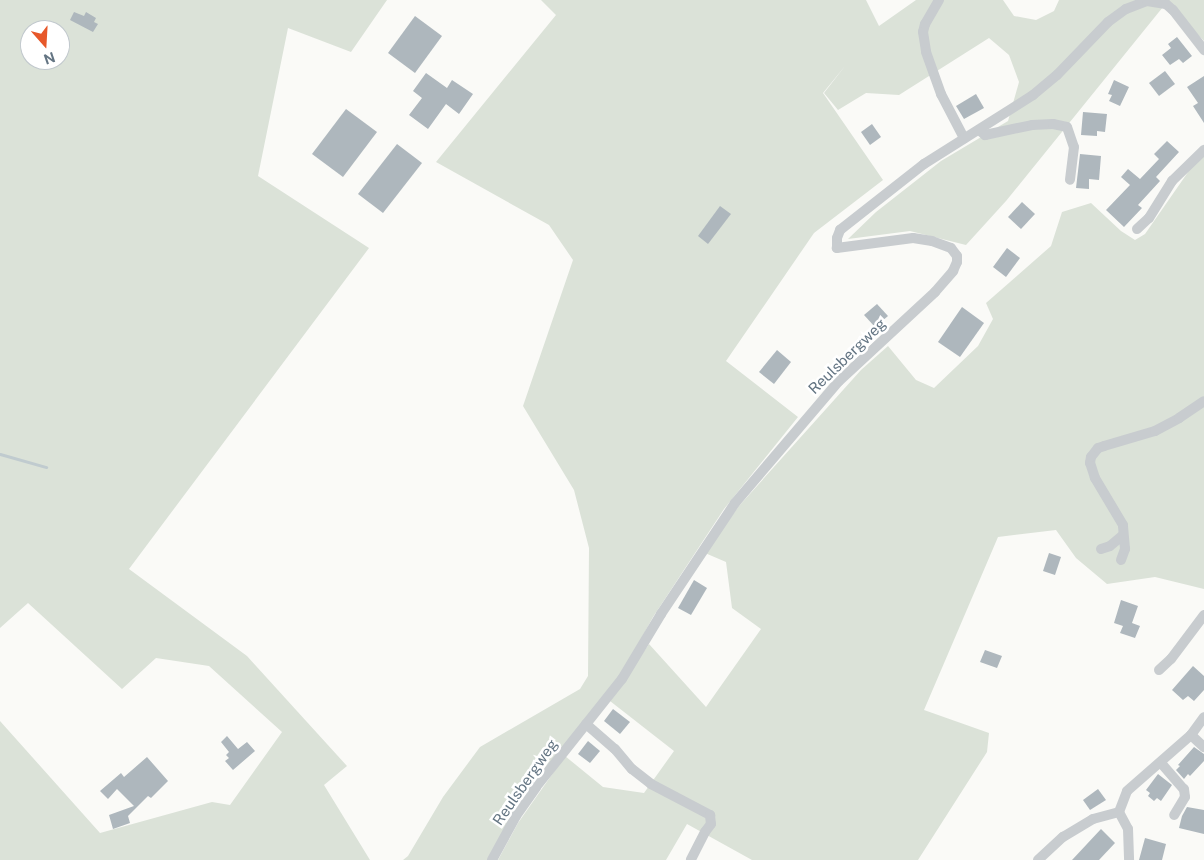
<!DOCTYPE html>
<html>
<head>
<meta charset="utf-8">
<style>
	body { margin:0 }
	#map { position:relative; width:1204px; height:860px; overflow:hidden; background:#fafaf7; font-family:"Public Sans",sans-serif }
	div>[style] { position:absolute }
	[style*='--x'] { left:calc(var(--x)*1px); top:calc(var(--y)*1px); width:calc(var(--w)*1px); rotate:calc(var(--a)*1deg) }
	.green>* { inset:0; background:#dbe2d8 }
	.stream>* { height:3px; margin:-1.5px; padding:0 1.5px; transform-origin:1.5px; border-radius:1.5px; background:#c0cbcf }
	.building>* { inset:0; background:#aeb7bd }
	.minor>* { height:10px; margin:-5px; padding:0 5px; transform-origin:5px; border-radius:5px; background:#c8cccf }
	span { translate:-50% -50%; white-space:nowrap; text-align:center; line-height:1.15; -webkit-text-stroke:5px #fff; paint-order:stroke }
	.street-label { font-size:15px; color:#647583 }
	.north { position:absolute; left:20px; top:20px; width:50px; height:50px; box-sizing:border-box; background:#fff; border:1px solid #c1c8cd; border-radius:50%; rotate:161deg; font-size:14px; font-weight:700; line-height:20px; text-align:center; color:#647583 }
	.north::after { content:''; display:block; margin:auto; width:18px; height:22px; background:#e7582a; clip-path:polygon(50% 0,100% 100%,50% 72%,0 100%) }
</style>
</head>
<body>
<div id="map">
	<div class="green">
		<div style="clip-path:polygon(evenodd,0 0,387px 0,351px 52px,288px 28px,258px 176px,369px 248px,129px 569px,247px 656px,347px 766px,324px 785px,370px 860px,0 860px,0 721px,100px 833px,212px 802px,230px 805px,282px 732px,209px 666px,156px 658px,122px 689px,28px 603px,0 628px,0 0,30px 30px,60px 30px,60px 60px,30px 60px,30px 30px)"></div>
		<div style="clip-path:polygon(541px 0,866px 0,879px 26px,916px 0,1003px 0,1014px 16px,1036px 20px,1054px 11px,1059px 0,1204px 0,1204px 41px,1167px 2px,1006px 201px,966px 245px,910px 231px,848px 239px,876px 212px,941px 161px,1008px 121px,1019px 82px,1009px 55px,989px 38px,899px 95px,866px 93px,838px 110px,824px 93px,845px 66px,823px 93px,883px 180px,814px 233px,726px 361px,798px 417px,724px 509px,653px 617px,624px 670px,488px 860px,403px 860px,408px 856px,443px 797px,480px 747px,580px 689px,588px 676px,589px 548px,574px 490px,523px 406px,573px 260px,549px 225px,436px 162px,556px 15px)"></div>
		<div style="clip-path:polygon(1204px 156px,1204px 589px,1155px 577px,1107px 584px,1076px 558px,1056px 530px,998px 537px,924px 710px,989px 733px,987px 752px,918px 860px,752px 860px,687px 824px,666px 860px,498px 860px,518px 823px,565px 756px,603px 787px,644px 793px,674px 751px,610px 701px,649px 644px,706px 707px,761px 629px,732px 608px,726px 562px,705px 553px,739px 506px,861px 370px,888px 346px,916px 380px,934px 388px,978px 346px,993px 319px,986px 303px,1051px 246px,1062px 212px,1091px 203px,1121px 231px,1135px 240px,1145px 234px,1193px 165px)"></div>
	</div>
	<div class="stream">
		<div style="--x:0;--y:454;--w:48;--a:15.8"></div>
	</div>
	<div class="building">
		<div style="clip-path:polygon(74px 12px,84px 16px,86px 12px,96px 18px,94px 22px,98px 24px,93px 32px,70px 20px)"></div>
		<div style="clip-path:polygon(415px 16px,442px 36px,415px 73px,388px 53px)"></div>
		<div style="clip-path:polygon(1177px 37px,1192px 56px,1183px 63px,1179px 59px,1170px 65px,1162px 55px,1171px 48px,1168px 44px)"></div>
		<div style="clip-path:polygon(1165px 71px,1175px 84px,1159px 96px,1149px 83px)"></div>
		<div style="clip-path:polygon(426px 73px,447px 88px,452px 80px,473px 94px,459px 114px,446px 104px,428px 129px,409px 115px,422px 98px,413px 91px)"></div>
		<div style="clip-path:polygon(1204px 76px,1204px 123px,1193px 106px,1198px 103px,1187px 87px)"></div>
		<div style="clip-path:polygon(1114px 80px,1129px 87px,1120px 106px,1109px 101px,1112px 95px,1108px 94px)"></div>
		<div style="clip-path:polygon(976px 94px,984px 108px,964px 119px,956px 106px)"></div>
		<div style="clip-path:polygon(346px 109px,377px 132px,343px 177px,312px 154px)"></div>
		<div style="clip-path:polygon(1083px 112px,1107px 114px,1105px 132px,1097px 131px,1097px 136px,1081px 135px)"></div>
		<div style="clip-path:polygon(872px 124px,881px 137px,870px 145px,861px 132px)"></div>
		<div style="clip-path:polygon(1167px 141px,1179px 152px,1156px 177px,1160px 181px,1138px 205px,1142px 208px,1124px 227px,1106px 210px,1130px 185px,1121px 177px,1128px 169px,1140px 179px,1159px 159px,1154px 154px)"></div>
		<div style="clip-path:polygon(397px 144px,422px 163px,383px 213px,358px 194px)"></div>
		<div style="clip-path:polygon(1080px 154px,1101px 156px,1099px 180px,1089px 179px,1089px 189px,1076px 188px)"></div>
		<div style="clip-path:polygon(1022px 202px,1035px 214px,1021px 229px,1008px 217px)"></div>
		<div style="clip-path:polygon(720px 206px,731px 214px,708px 244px,698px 236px)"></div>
		<div style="clip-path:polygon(1007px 248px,1020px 258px,1006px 277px,993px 267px)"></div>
		<div style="clip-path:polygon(877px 304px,888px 316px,875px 327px,864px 315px)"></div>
		<div style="clip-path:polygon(962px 307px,984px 323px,960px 357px,938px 342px)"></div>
		<div style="clip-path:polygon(777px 350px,791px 362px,774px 384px,759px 372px)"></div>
		<div style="clip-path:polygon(1049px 553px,1061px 557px,1055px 575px,1043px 571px)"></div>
		<div style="clip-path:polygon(694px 580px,707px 588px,691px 615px,678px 608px)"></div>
		<div style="clip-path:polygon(1121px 600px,1138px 606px,1132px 623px,1140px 626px,1135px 638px,1120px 633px,1123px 626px,1114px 623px)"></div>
		<div style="clip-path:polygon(985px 650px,1002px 656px,997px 668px,980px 662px)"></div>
		<div style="clip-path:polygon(1193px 666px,1204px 676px,1204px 690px,1194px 701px,1188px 696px,1183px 700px,1172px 690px)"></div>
		<div style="clip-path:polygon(613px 709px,630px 722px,620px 734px,604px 721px)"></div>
		<div style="clip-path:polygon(227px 736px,238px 749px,247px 742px,255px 751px,233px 770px,225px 761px,229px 758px,226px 755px,229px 752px,221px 742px)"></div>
		<div style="clip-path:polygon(588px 741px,600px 751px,590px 763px,578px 754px)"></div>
		<div style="clip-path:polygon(1194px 747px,1204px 754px,1204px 761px,1190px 776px,1188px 774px,1184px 779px,1176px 770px,1180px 766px,1178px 765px)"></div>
		<div style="clip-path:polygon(147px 757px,168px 781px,151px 798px,148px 796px,128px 816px,130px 823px,113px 829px,109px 815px,134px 806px,117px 789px,108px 799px,100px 791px,121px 773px,124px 777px)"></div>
		<div style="clip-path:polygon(1158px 774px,1172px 785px,1161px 801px,1157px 798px,1154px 801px,1148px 796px,1150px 793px,1146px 790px)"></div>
		<div style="clip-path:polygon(1098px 789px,1106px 800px,1090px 810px,1083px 800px)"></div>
		<div style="clip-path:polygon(1187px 807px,1204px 810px,1204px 834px,1179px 828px,1182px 816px)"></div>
		<div style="clip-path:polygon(1101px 829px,1115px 843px,1099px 860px,1072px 860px)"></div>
		<div style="clip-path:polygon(1145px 838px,1166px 844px,1162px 860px,1139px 860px)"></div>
	</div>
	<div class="minor">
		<div style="--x:939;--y:0;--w:28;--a:120"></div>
		<div style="--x:925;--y:24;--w:8;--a:104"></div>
		<div style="--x:923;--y:32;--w:20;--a:81"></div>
		<div style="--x:926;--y:52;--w:45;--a:70.3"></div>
		<div style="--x:941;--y:94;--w:50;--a:62.4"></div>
		<div style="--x:979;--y:130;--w:8;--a:40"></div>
		<div style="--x:985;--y:135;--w:48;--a:-12"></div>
		<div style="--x:1032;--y:125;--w:21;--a:-3"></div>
		<div style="--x:1053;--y:124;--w:14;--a:12"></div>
		<div style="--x:1067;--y:127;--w:21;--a:71"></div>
		<div style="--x:1074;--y:147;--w:33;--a:97"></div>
		<div style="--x:1137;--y:229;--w:16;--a:-43"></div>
		<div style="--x:1149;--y:218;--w:44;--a:-58.1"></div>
		<div style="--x:1172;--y:181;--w:45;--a:-44.1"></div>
		<div style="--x:1101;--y:549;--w:9;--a:-18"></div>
		<div style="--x:1110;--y:546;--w:17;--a:-40"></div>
		<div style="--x:1121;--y:560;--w:12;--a:-70"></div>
		<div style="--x:1125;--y:549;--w:24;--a:-95"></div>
		<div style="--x:1123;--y:525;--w:55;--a:-120.8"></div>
		<div style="--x:1095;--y:478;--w:16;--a:-108"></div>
		<div style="--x:1090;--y:463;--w:6;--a:-81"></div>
		<div style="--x:1091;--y:457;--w:11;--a:-52"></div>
		<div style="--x:1098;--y:448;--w:6;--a:-18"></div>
		<div style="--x:1104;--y:446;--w:53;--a:-16.4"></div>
		<div style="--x:1155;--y:431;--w:27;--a:-28"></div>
		<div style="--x:1179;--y:418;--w:30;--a:-34"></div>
		<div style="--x:1159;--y:670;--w:16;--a:-43"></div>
		<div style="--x:1171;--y:659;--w:55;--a:-53.1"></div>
		<div style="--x:586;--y:724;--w:38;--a:41"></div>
		<div style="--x:615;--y:749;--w:26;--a:50"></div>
		<div style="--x:632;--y:769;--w:24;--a:38"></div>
		<div style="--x:651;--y:784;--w:67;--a:27.7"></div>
		<div style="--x:710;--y:815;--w:9;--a:84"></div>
		<div style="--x:711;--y:824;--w:10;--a:127"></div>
		<div style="--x:705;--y:832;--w:31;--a:117"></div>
		<div style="--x:1191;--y:735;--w:18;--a:43"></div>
		<div style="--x:1161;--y:763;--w:35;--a:49"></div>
		<div style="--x:1184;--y:789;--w:8;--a:83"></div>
		<div style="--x:1185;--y:797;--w:21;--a:121"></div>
		<div style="--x:1119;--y:812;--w:22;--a:-69"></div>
		<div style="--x:1127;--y:791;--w:85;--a:-41.2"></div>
		<div style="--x:1191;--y:735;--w:22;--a:-54"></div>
		<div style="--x:1119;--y:812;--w:19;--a:62"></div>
		<div style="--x:1128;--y:829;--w:31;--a:88"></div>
		<div style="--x:492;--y:860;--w:50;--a:-61.4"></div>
		<div style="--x:516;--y:816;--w:35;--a:-55"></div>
		<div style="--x:536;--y:787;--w:138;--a:-51.5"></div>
		<div style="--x:622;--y:679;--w:76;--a:-59"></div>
		<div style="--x:661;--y:614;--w:133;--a:-56.3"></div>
		<div style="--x:735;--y:503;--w:160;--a:-49.6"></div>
		<div style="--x:839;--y:381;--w:131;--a:-42.8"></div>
		<div style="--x:935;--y:292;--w:28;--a:-49"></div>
		<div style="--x:953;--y:271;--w:10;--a:-66"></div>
		<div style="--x:957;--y:262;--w:6;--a:-90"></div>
		<div style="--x:957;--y:256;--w:10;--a:-127"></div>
		<div style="--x:951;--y:248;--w:20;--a:-160"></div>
		<div style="--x:932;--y:241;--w:19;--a:-171"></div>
		<div style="--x:913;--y:238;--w:77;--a:172.5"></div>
		<div style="--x:837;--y:248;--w:10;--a:-90"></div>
		<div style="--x:837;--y:238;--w:9;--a:-69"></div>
		<div style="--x:840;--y:230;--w:107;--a:-38.2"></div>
		<div style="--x:924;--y:164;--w:129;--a:-32.3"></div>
		<div style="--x:1033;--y:95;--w:31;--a:-40"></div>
		<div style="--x:1057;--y:75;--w:74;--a:-46.1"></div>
		<div style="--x:1108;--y:22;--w:22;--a:-36"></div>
		<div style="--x:1126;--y:9;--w:22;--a:-21"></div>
		<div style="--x:1147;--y:1;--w:19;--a:9"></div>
		<div style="--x:1166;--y:4;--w:9;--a:41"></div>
		<div style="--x:1173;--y:10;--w:51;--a:52.2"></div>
		<div style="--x:1038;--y:860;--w:34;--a:-43"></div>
		<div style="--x:1063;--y:837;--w:35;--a:-31"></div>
		<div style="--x:1093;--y:819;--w:27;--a:-15"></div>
	</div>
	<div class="street-label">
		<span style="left:847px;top:356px;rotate:-44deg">Reulsbergweg</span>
		<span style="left:525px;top:782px;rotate:-55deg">Reulsbergweg</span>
	</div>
	<div class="north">N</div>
</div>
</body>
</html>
